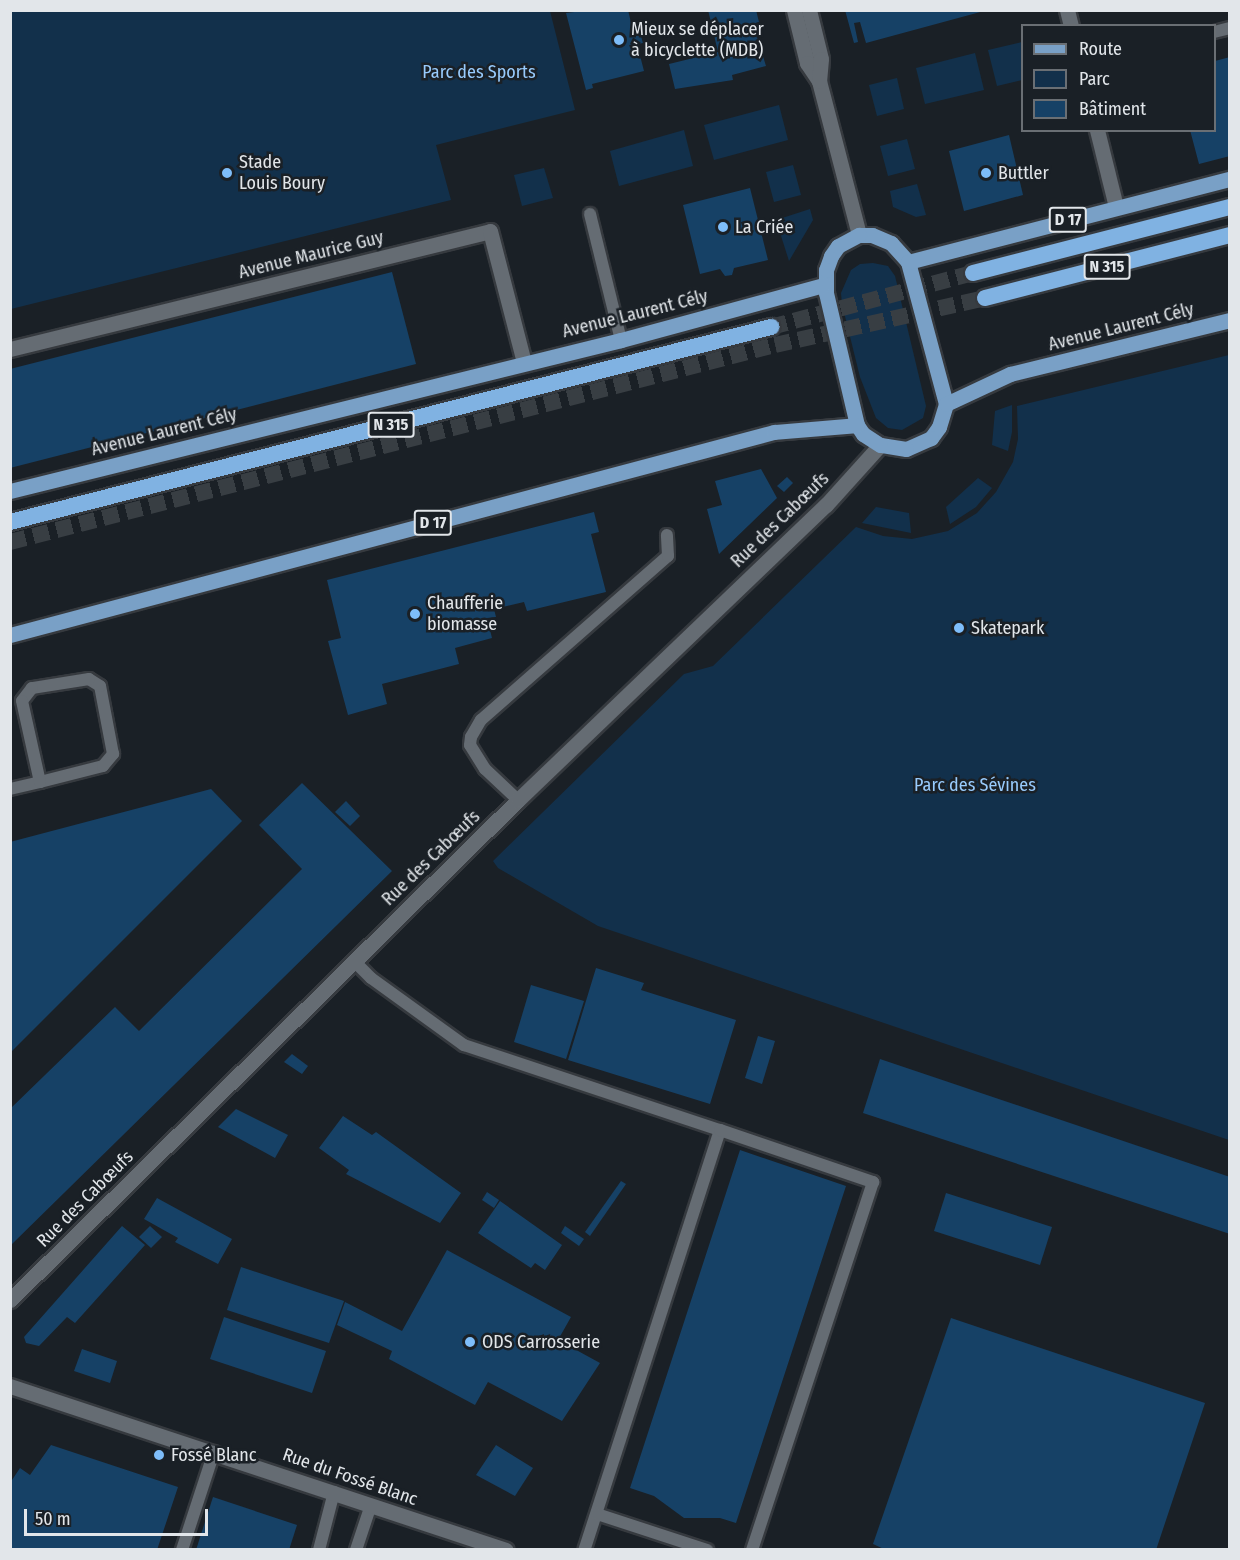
<!DOCTYPE html>
<html>
<head>
<meta charset="utf-8">
<style>
	body { margin:0 }
	#map { position:relative; width:1240px; height:1560px; overflow:hidden; background:#1a2026; font-family:"Fira Sans Condensed",sans-serif }
	div>[style] { position:absolute }
	[style*='--x'] { left:calc(var(--x)*1px); top:calc(var(--y)*1px); width:calc(var(--w)*1px); rotate:calc(var(--a)*1deg) }
	.green>* { inset:0; background:#12304b }
	.building>* { inset:0; background:#164166 }
	.trunk-tunnel>* { height:16px; margin-top:-8px; transform-origin:0; background:repeating-linear-gradient(90deg,#383e43 0 16px,transparent 0 24px) }
	.roads { filter:drop-shadow(2px 0 #363a3f) drop-shadow(-2px 0 #363a3f) drop-shadow(0 2px #363a3f) drop-shadow(0 -2px #363a3f) }
	.service>* { height:12px; margin:-6px; padding:0 6px; transform-origin:6px; border-radius:6px; background:#656c73 }
	.minor>* { height:15px; margin:-7.5px; padding:0 7.5px; transform-origin:7.5px; border-radius:7.5px; background:#656c73 }
	.primary>* { height:15px; margin:-7.5px; padding:0 7.5px; transform-origin:7.5px; border-radius:7.5px; background:#79a0c6 }
	.trunk>* { height:16px; margin:-8px; padding:0 8px; transform-origin:8px; border-radius:8px; background:#80b2e2 }
	.dots>* { width:16px; height:16px; translate:-50% -50%; box-sizing:border-box; border:3px solid #1a2026; border-radius:50% }
	span { translate:-50% -50%; white-space:nowrap; text-align:center; line-height:1.15; -webkit-text-stroke:5px #1a2026; paint-order:stroke }
	.shield-label span { padding:2px 4px; background:#1a2026; border:2px solid; border-radius:4px; -webkit-text-stroke-width:0 }
	.shield-label { font-size:16px; color:#e2e6ea; font-weight:700 }
	.poi-label { font-size:18px; color:#e2e6ea }
	.left { translate:0 -50%; text-align:left }
	.park-label { font-size:18px; color:#98cbfd }
	.street-label { font-size:18px; color:#e2e6ea }
	.frame { position:absolute; inset:0; border:12px solid #e2e6ea; pointer-events:none }
	.legend { position:absolute; left:1021px; top:24px; width:195px; height:108px; box-sizing:border-box; background:#1a2026; border:2px solid #6a6f74; margin:0; padding:8px 10px; list-style:none; font-size:18px; color:#e2e6ea }
	.legend li { display:flex; align-items:center; gap:12px; height:30px }
	.legend b { width:30px; border:2px solid #6a6f74 }
	.scale { position:absolute; left:24px; top:1509px; width:184px; height:27px; box-sizing:border-box; border:3px solid #e2e6ea; border-top:0; padding-left:8px; font-size:18px; line-height:21px; white-space:nowrap; color:#e2e6ea; -webkit-text-stroke:4px #1a2026; paint-order:stroke }
</style>
</head>
<body>
<div id="map">
	<div class="green">
		<div style="clip-path:polygon(10px 11px,550px 11px,575px 110px,436px 145px,451px 200px,11px 309px)"></div>
		<div style="clip-path:polygon(1022px 42px,1022px 80px,997px 86px,988px 50px)"></div>
		<div style="clip-path:polygon(975px 53px,984px 90px,925px 104px,916px 68px)"></div>
		<div style="clip-path:polygon(897px 78px,904px 109px,877px 116px,869px 85px)"></div>
		<div style="clip-path:polygon(779px 105px,788px 140px,714px 160px,704px 125px)"></div>
		<div style="clip-path:polygon(684px 130px,693px 166px,619px 186px,610px 151px)"></div>
		<div style="clip-path:polygon(907px 139px,915px 169px,888px 176px,880px 146px)"></div>
		<div style="clip-path:polygon(793px 165px,801px 195px,774px 202px,766px 172px)"></div>
		<div style="clip-path:polygon(544px 168px,553px 198px,522px 206px,514px 175px)"></div>
		<div style="clip-path:polygon(917px 184px,926px 215px,916px 217px,893px 207px,890px 191px)"></div>
		<div style="clip-path:polygon(810px 209px,813px 220px,789px 261px,776px 220px)"></div>
		<div style="clip-path:polygon(873px 263px,888px 266px,895px 276px,926px 406px,923px 418px,902px 430px,888px 428px,876px 418px,860px 377px,842px 304px,841px 293px,851px 270px,860px 264px)"></div>
		<div style="clip-path:polygon(1229px 355px,1229px 1140px,598px 926px,498px 868px,493px 861px,684px 674px,713px 666px,856px 527px,883px 536px,912px 539px,948px 531px,977px 513px,996px 492px,1013px 462px,1018px 439px,1017px 406px)"></div>
		<div style="clip-path:polygon(1012px 405px,1012px 432px,1008px 451px,992px 445px,995px 411px)"></div>
		<div style="clip-path:polygon(978px 478px,992px 488px,976px 507px,950px 524px,946px 507px)"></div>
		<div style="clip-path:polygon(876px 507px,909px 513px,911px 533px,862px 523px)"></div>
	</div>
	<div class="building">
		<div style="clip-path:polygon(591px 10px,628px 10px,632px 27px,638px 26px,643px 43px,637px 44px,644px 71px,592px 84px,593px 88px,586px 90px,566px 13px)"></div>
		<div style="clip-path:polygon(708px 10px,756px 10px,759px 22px,753px 24px,766px 66px,732px 75px,733px 80px,675px 89px,669px 64px,718px 52px)"></div>
		<div style="clip-path:polygon(845px 10px,984px 10px,984px 11px,866px 43px,860px 22px,854px 23px,858px 42px,854px 43px)"></div>
		<div style="clip-path:polygon(1230px 57px,1230px 156px,1199px 164px,1190px 130px,1215px 130px,1215px 61px)"></div>
		<div style="clip-path:polygon(1009px 135px,1023px 195px,964px 211px,949px 151px)"></div>
		<div style="clip-path:polygon(750px 188px,768px 260px,734px 268px,732px 275px,725px 276px,720px 269px,700px 274px,683px 205px)"></div>
		<div style="clip-path:polygon(392px 272px,416px 364px,10px 468px,10px 369px)"></div>
		<div style="clip-path:polygon(761px 469px,777px 498px,719px 554px,707px 509px,722px 505px,715px 481px)"></div>
		<div style="clip-path:polygon(787px 477px,793px 483px,784px 492px,777px 486px)"></div>
		<div style="clip-path:polygon(594px 512px,599px 532px,591px 534px,606px 592px,527px 611px,524px 602px,494px 609px,496px 617px,487px 618px,492px 638px,455px 648px,459px 664px,382px 684px,387px 704px,348px 715px,328px 641px,341px 638px,327px 580px)"></div>
		<div style="clip-path:polygon(302px 783px,392px 871px,10px 1246px,10px 1109px,115px 1007px,139px 1031px,302px 869px,259px 825px)"></div>
		<div style="clip-path:polygon(211px 789px,242px 821px,10px 1053px,10px 842px)"></div>
		<div style="clip-path:polygon(346px 801px,360px 816px,350px 826px,335px 812px)"></div>
		<div style="clip-path:polygon(596px 968px,644px 983px,641px 990px,736px 1020px,710px 1104px,568px 1060px)"></div>
		<div style="clip-path:polygon(531px 985px,584px 1001px,566px 1059px,514px 1042px)"></div>
		<div style="clip-path:polygon(758px 1036px,775px 1041px,762px 1084px,745px 1078px)"></div>
		<div style="clip-path:polygon(292px 1054px,308px 1066px,302px 1074px,284px 1062px)"></div>
		<div style="clip-path:polygon(880px 1059px,1230px 1177px,1230px 1234px,863px 1113px)"></div>
		<div style="clip-path:polygon(236px 1109px,288px 1135px,275px 1158px,218px 1127px)"></div>
		<div style="clip-path:polygon(343px 1116px,372px 1135px,376px 1132px,461px 1193px,440px 1223px,346px 1174px,349px 1170px,319px 1148px)"></div>
		<div style="clip-path:polygon(740px 1150px,846px 1186px,736px 1523px,720px 1518px,684px 1518px,654px 1496px,630px 1488px)"></div>
		<div style="clip-path:polygon(621px 1181px,626px 1184px,590px 1236px,585px 1232px)"></div>
		<div style="clip-path:polygon(487px 1192px,499px 1200px,494px 1208px,482px 1200px)"></div>
		<div style="clip-path:polygon(946px 1193px,1052px 1227px,1040px 1265px,934px 1231px)"></div>
		<div style="clip-path:polygon(157px 1198px,232px 1239px,218px 1264px,175px 1242px,178px 1238px,144px 1219px)"></div>
		<div style="clip-path:polygon(500px 1201px,562px 1245px,545px 1270px,535px 1263px,531px 1268px,478px 1233px)"></div>
		<div style="clip-path:polygon(122px 1226px,145px 1245px,75px 1323px,67px 1317px,39px 1346px,26px 1343px,24px 1337px)"></div>
		<div style="clip-path:polygon(150px 1226px,162px 1237px,151px 1248px,139px 1237px)"></div>
		<div style="clip-path:polygon(565px 1226px,584px 1239px,579px 1246px,561px 1233px)"></div>
		<div style="clip-path:polygon(447px 1250px,571px 1317px,558px 1340px,600px 1363px,562px 1421px,488px 1382px,475px 1405px,389px 1359px,392px 1351px,337px 1325px,345px 1302px,402px 1331px)"></div>
		<div style="clip-path:polygon(241px 1267px,344px 1301px,329px 1343px,227px 1310px)"></div>
		<div style="clip-path:polygon(224px 1317px,326px 1351px,312px 1393px,210px 1359px)"></div>
		<div style="clip-path:polygon(951px 1318px,1205px 1403px,1156px 1550px,886px 1550px,873px 1544px)"></div>
		<div style="clip-path:polygon(82px 1349px,117px 1361px,110px 1383px,74px 1371px)"></div>
		<div style="clip-path:polygon(51px 1445px,178px 1487px,157px 1550px,10px 1550px,10px 1483px,20px 1468px,30px 1475px)"></div>
		<div style="clip-path:polygon(496px 1445px,533px 1468px,515px 1496px,476px 1475px)"></div>
		<div style="clip-path:polygon(213px 1497px,297px 1525px,289px 1550px,196px 1550px)"></div>
	</div>
	<div class="trunk-tunnel">
		<div style="--x:771;--y:327;--w:209;--a:-15"></div>
		<div style="--x:10;--y:542;--w:790;--a:-14.44"></div>
		<div style="--x:775;--y:345;--w:215;--a:-12.6"></div>
	</div>
	<div class="roads">
		<div class="service">
			<div style="--x:1214;--y:32;--w:16;--a:-14"></div>
			<div style="--x:590;--y:214;--w:130;--a:76.2"></div>
			<div style="--x:10;--y:789;--w:31;--a:-13"></div>
			<div style="--x:40;--y:782;--w:65;--a:-14.3"></div>
			<div style="--x:103;--y:766;--w:16;--a:-50"></div>
			<div style="--x:113;--y:754;--w:69;--a:-100.8"></div>
			<div style="--x:100;--y:686;--w:13;--a:-148"></div>
			<div style="--x:89;--y:679;--w:58;--a:171"></div>
			<div style="--x:32;--y:688;--w:16;--a:128"></div>
			<div style="--x:22;--y:701;--w:83;--a:77.5"></div>
			<div style="--x:518;--y:800;--w:45;--a:-136.8"></div>
			<div style="--x:485;--y:769;--w:28;--a:-122"></div>
			<div style="--x:470;--y:745;--w:8;--a:-83"></div>
			<div style="--x:471;--y:737;--w:20;--a:-60"></div>
			<div style="--x:481;--y:720;--w:249;--a:-41.3"></div>
			<div style="--x:668;--y:556;--w:21;--a:-93"></div>
			<div style="--x:354;--y:961;--w:24;--a:45"></div>
			<div style="--x:371;--y:978;--w:115;--a:35.8"></div>
			<div style="--x:464;--y:1045;--w:270;--a:18.4"></div>
			<div style="--x:720;--y:1130;--w:441;--a:107.9"></div>
			<div style="--x:720;--y:1130;--w:162;--a:18.8"></div>
			<div style="--x:873;--y:1182;--w:387;--a:108.2"></div>
			<div style="--x:597;--y:1514;--w:116;--a:18.1"></div>
			<div style="--x:182;--y:1550;--w:103;--a:-71.9"></div>
			<div style="--x:319;--y:1550;--w:60;--a:-75.5"></div>
			<div style="--x:356;--y:1550;--w:47;--a:-71.6"></div>
		</div>
		<div class="minor">
			<div style="--x:794;--y:10;--w:55;--a:76.2"></div>
			<div style="--x:807;--y:63;--w:22;--a:56"></div>
			<div style="--x:819;--y:81;--w:159;--a:75.4"></div>
			<div style="--x:809;--y:10;--w:50;--a:76.2"></div>
			<div style="--x:821;--y:59;--w:22;--a:95"></div>
			<div style="--x:1067;--y:10;--w:16;--a:76"></div>
			<div style="--x:1097;--y:130;--w:79;--a:76.1"></div>
			<div style="--x:10;--y:349;--w:494;--a:-13.8"></div>
			<div style="--x:490;--y:231;--w:135;--a:75.5"></div>
			<div style="--x:10;--y:1300;--w:713;--a:-44.55"></div>
			<div style="--x:518;--y:800;--w:426;--a:-43.8"></div>
			<div style="--x:826;--y:505;--w:81;--a:-48"></div>
			<div style="--x:10;--y:1386;--w:522;--a:18.3"></div>
		</div>
		<div class="primary">
			<div style="--x:859;--y:235;--w:13;--a:0"></div>
			<div style="--x:872;--y:235;--w:21;--a:23"></div>
			<div style="--x:891;--y:243;--w:25;--a:48"></div>
			<div style="--x:908;--y:262;--w:147;--a:75"></div>
			<div style="--x:946;--y:404;--w:24;--a:107"></div>
			<div style="--x:939;--y:427;--w:14;--a:126"></div>
			<div style="--x:931;--y:438;--w:27;--a:156"></div>
			<div style="--x:906;--y:449;--w:26;--a:-171"></div>
			<div style="--x:880;--y:445;--w:20;--a:-147"></div>
			<div style="--x:863;--y:434;--w:11;--a:-124"></div>
			<div style="--x:857;--y:425;--w:136;--a:-103.2"></div>
			<div style="--x:826;--y:293;--w:23;--a:-90"></div>
			<div style="--x:826;--y:270;--w:15;--a:-70"></div>
			<div style="--x:831;--y:256;--w:12;--a:-55"></div>
			<div style="--x:838;--y:246;--w:24;--a:-28"></div>
			<div style="--x:908;--y:262;--w:333;--a:-14.5"></div>
			<div style="--x:946;--y:404;--w:71;--a:-25.1"></div>
			<div style="--x:1010;--y:374;--w:227;--a:-13.8"></div>
			<div style="--x:10;--y:491;--w:629;--a:-13.88"></div>
			<div style="--x:621;--y:340;--w:210;--a:-15.2"></div>
			<div style="--x:10;--y:635;--w:791;--a:-14.88"></div>
			<div style="--x:774;--y:432;--w:83;--a:-4.8"></div>
		</div>
		<div class="trunk">
			<div style="--x:973;--y:273;--w:265;--a:-14.4"></div>
			<div style="--x:985;--y:298;--w:253;--a:-14.4"></div>
			<div style="--x:10;--y:522;--w:786;--a:-14.37"></div>
		</div>
	</div>
	<div class="dots">
		<div style="left:619px;top:40px;background:#7ebdf9"></div>
		<div style="left:227px;top:173px;background:#7ebdf9"></div>
		<div style="left:986px;top:173px;background:#7ebdf9"></div>
		<div style="left:723px;top:227px;background:#7ebdf9"></div>
		<div style="left:415px;top:614px;background:#7ebdf9"></div>
		<div style="left:959px;top:628px;background:#7ebdf9"></div>
		<div style="left:470px;top:1342px;background:#7ebdf9"></div>
		<div style="left:159px;top:1455px;background:#7ebdf9"></div>
	</div>
	<div class="shield-label">
		<span style="left:1068px;top:220px">D 17</span>
		<span style="left:1107px;top:267px">N 315</span>
		<span style="left:391px;top:425px">N 315</span>
		<span style="left:433px;top:523px">D 17</span>
	</div>
	<div class="poi-label">
		<span class="left" style="left:631px;top:40px">Mieux se déplacer<br>à bicyclette (MDB)</span>
		<span class="left" style="left:239px;top:173px">Stade<br>Louis Boury</span>
		<span class="left" style="left:998px;top:173px">Buttler</span>
		<span class="left" style="left:735px;top:227px">La Criée</span>
		<span class="left" style="left:427px;top:614px">Chaufferie<br>biomasse</span>
		<span class="left" style="left:971px;top:628px">Skatepark</span>
		<span class="left" style="left:482px;top:1342px">ODS Carrosserie</span>
		<span class="left" style="left:171px;top:1455px">Fossé Blanc</span>
	</div>
	<div class="park-label">
		<span style="left:479px;top:72px">Parc des Sports</span>
		<span style="left:975px;top:785px">Parc des Sévines</span>
	</div>
	<div class="street-label">
		<span style="left:311px;top:255px;rotate:-14deg">Avenue Maurice Guy</span>
		<span style="left:635px;top:314px;rotate:-14deg">Avenue Laurent Cély</span>
		<span style="left:1121px;top:327px;rotate:-14deg">Avenue Laurent Cély</span>
		<span style="left:164px;top:432px;rotate:-14deg">Avenue Laurent Cély</span>
		<span style="left:780px;top:520px;rotate:-44deg">Rue des Cabœufs</span>
		<span style="left:431px;top:858px;rotate:-44deg">Rue des Cabœufs</span>
		<span style="left:85px;top:1199px;rotate:-45deg">Rue des Cabœufs</span>
		<span style="left:350px;top:1477px;rotate:19deg">Rue du Fossé Blanc</span>
	</div>
	<div class="frame"></div>
	<ul class="legend">
	<li><b style="height:8px;background:#79a0c6"></b>Route</li>
	<li><b style="height:16px;background:#12304b"></b>Parc</li>
	<li><b style="height:16px;background:#164166"></b>Bâtiment</li>
	</ul>
	<div class="scale">50 m</div>
</div>
</body>
</html>
